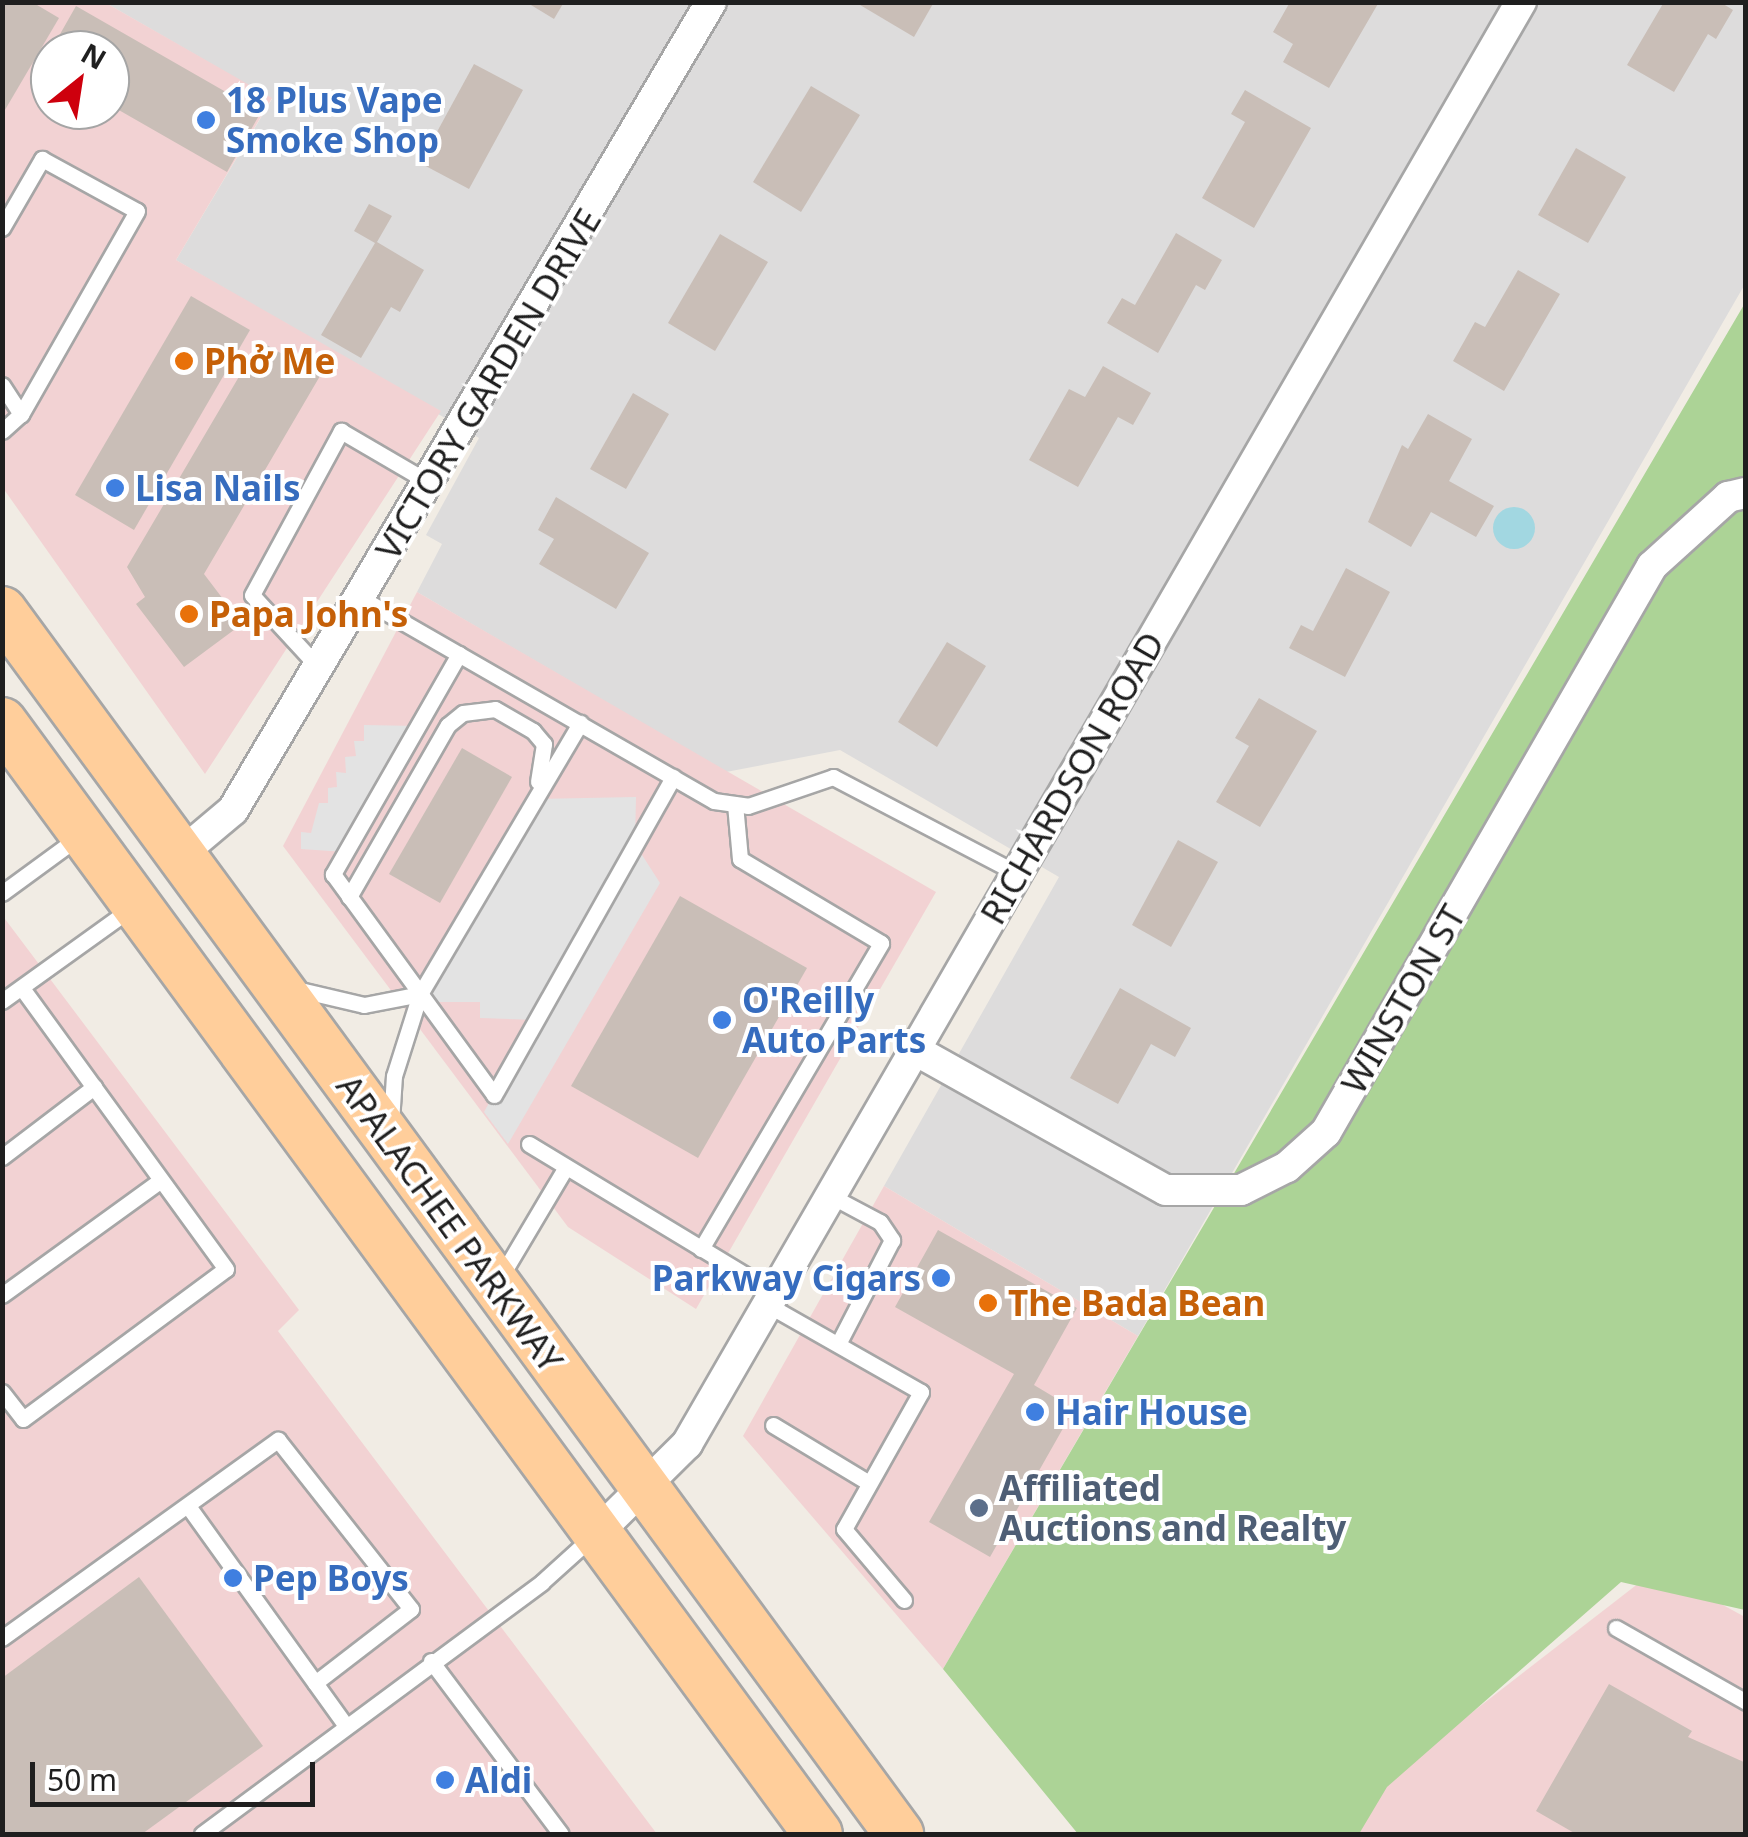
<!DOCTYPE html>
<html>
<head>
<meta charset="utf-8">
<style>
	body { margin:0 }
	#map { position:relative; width:1748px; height:1837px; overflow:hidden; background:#f1ece4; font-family:"Noto Sans",sans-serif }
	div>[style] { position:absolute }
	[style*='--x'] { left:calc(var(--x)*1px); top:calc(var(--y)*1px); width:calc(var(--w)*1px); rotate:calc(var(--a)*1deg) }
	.residential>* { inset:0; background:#dddcdc }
	.commercial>* { inset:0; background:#f2d2d3 }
	.forest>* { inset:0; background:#acd396 }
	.parking>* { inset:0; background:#e3e3e3 }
	.water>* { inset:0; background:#a2d7e1 }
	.round { border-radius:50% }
	.building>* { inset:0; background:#c9beb7 }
	.roads { filter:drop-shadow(2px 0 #a6a6a6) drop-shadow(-2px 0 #a6a6a6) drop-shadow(0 2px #a6a6a6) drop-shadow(0 -2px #a6a6a6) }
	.lane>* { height:15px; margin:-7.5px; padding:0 7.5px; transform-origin:7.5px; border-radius:7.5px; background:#fff }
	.street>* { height:30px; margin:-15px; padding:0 15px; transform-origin:15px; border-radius:15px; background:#fff }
	.primary>* { height:48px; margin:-24px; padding:0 24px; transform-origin:24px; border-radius:24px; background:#ffce9b }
	.dots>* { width:28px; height:28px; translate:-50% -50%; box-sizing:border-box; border:5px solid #fff; border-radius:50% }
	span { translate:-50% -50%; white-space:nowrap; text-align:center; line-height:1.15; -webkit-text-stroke:8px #fff; paint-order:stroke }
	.shop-label { font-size:35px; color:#366cbe; font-weight:700 }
	.left { translate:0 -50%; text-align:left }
	.right { translate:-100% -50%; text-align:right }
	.food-label { font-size:35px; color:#c56008; font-weight:700 }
	.street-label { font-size:35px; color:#1f1f1f }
	.service-label { font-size:35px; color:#4e5e75; font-weight:700 }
	.frame { position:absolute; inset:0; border:5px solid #1f1f1f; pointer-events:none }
	.north { position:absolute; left:30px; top:30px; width:100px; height:100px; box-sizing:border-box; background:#fff; border:2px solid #a5a5a5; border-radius:50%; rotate:30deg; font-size:28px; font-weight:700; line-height:40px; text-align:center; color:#1f1f1f }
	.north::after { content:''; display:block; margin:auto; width:35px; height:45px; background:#ce000d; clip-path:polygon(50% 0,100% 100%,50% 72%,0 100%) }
	.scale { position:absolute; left:30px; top:1762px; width:285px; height:45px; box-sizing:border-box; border:5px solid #1f1f1f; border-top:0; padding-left:12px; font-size:30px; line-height:35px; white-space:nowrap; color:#1f1f1f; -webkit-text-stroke:8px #fff; paint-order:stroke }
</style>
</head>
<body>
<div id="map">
	<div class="residential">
		<div style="clip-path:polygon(106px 3px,1745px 3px,1745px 284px,1138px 1336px,884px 1186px,1059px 877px,840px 750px,726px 772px,417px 592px,442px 544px,426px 535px,479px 438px,176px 260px,272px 99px)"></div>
	</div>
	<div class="commercial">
		<div style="clip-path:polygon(evenodd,2px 3px,106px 3px,272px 98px,176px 260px,441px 411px,205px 774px,3px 488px,2px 3px,50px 50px,110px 50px,110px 110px,50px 110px,50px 50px)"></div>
		<div style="clip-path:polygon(417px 592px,936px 892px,696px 1309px,568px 1227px,283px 846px)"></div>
		<div style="clip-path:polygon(2px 915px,299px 1310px,278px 1331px,657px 1834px,3px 1834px)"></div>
		<div style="clip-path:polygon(884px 1186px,1138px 1336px,943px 1669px,743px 1436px)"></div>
		<div style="clip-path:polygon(1657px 1569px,1745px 1617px,1745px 1834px,1355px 1834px,1390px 1776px)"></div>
	</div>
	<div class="forest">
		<div style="clip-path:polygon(1745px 303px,1745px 1610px,1621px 1582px,1387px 1787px,1359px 1834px,1078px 1834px,943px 1669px)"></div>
	</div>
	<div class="parking">
		<div style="clip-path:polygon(364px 725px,418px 726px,345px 852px,301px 849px,301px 832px,311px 833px,319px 803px,328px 803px,328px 788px,337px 787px,336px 772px,346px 773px,345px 757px,356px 756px,354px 741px,364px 741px)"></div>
		<div style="clip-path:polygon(636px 797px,635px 844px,660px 883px,508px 1144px,484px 1112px,535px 1020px,480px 1018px,480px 1002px,426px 1002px,420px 994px,535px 799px)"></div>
	</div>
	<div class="water">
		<div class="round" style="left:1493px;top:507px;width:42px;height:42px"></div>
	</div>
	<div class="building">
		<div style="clip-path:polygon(2px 2px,32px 2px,59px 18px,2px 115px)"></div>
		<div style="clip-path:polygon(526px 2px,564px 2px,554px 19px)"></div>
		<div style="clip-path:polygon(855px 2px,934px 2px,914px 37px)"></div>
		<div style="clip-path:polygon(1290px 2px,1379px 2px,1329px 88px,1283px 62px,1293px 44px,1273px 32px)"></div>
		<div style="clip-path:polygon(1664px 2px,1720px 2px,1733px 10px,1716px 39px,1708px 34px,1674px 92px,1627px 65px)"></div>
		<div style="clip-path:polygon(76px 6px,261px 112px,227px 172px,110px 105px,110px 50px,51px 50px)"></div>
		<div style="clip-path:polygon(474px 64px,523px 90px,469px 189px,420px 163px)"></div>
		<div style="clip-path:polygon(811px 86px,860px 115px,801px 212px,753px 182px)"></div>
		<div style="clip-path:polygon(1245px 90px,1311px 128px,1254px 228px,1202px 198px,1245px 122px,1231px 114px)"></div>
		<div style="clip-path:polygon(1576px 148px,1626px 177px,1588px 243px,1538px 215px)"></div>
		<div style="clip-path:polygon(369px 204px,392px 216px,377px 242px,424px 270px,400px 312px,391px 307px,361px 358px,321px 335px,375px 243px,354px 231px)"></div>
		<div style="clip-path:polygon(1176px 233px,1222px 260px,1205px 290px,1196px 285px,1158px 353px,1107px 323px,1122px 298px,1135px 305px)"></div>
		<div style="clip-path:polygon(720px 234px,768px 262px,715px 351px,668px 323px)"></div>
		<div style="clip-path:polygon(1518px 270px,1560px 294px,1504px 391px,1453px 361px,1475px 322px,1485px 327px)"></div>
		<div style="clip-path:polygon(191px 296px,250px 330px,134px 530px,75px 495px)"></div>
		<div style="clip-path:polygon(260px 341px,320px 376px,204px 574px,242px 624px,184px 667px,136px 604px,145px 597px,127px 567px)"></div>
		<div style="clip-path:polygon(1103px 366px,1151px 393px,1133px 425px,1118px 417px,1078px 487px,1029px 460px,1069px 389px,1085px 397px)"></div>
		<div style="clip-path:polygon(633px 393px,669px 414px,626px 489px,590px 469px)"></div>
		<div style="clip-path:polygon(1428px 414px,1472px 439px,1449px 481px,1494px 506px,1476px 537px,1431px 512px,1411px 547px,1368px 522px,1402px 445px,1408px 449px)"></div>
		<div style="clip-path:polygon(556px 497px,649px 553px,616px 609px,539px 564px,554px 539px,538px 530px)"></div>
		<div style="clip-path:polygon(1346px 568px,1390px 592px,1345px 677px,1289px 648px,1301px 625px,1313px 631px)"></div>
		<div style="clip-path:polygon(947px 642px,986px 666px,937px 747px,898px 722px)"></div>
		<div style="clip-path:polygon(1259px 698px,1317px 731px,1260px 827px,1216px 802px,1249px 746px,1235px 738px)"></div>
		<div style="clip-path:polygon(462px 748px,512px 777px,440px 903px,389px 874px)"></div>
		<div style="clip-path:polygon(1178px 840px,1218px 862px,1171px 947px,1132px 925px)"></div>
		<div style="clip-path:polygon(680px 896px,807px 968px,698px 1158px,571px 1086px)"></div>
		<div style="clip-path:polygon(1120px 988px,1191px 1028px,1175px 1057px,1151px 1044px,1118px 1104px,1070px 1078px)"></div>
		<div style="clip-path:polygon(938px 1230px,1077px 1308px,1034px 1385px,1074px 1409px,990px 1557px,929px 1522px,1014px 1374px,895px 1307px)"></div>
		<div style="clip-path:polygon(139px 1577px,263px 1746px,142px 1834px,2px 1834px,2px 1678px)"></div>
		<div style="clip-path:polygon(1609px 1684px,1692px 1731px,1688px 1737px,1746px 1763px,1746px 1834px,1576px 1834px,1536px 1811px)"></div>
	</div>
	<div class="roads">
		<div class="lane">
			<div style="--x:2;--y:228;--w:80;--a:-59.9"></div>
			<div style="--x:42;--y:159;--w:108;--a:28.7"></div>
			<div style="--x:137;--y:211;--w:234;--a:119.7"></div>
			<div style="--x:21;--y:414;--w:25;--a:138"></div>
			<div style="--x:2;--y:385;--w:35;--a:57"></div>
			<div style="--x:361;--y:598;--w:407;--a:29.9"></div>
			<div style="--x:714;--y:801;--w:34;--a:8"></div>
			<div style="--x:748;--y:806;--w:90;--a:-18.8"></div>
			<div style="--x:833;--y:777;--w:208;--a:27.6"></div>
			<div style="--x:459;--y:654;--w:254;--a:119.8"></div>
			<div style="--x:333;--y:874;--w:273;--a:53.9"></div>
			<div style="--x:494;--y:1095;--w:365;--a:-60.6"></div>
			<div style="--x:320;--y:669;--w:100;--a:-132.6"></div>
			<div style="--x:252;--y:595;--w:187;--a:-61.5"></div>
			<div style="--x:341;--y:431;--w:103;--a:30.3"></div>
			<div style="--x:2;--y:893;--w:97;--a:-36.2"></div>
			<div style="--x:349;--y:897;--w:198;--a:-60.1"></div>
			<div style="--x:448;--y:725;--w:19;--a:-39"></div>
			<div style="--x:463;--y:713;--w:32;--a:-7"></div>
			<div style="--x:495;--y:709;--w:44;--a:30.1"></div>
			<div style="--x:533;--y:731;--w:17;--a:50"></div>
			<div style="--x:544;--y:744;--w:38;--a:99"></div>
			<div style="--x:296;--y:989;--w:70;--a:13.2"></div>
			<div style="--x:364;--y:1005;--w:57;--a:-11.1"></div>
			<div style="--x:2;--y:1001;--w:161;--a:-35.7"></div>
			<div style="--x:391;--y:1122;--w:46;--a:-86.3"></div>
			<div style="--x:394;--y:1076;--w:86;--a:-72.4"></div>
			<div style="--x:420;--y:994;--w:315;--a:-59.4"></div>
			<div style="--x:529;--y:1144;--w:288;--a:31.2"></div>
			<div style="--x:2;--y:1157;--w:116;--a:-37.3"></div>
			<div style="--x:831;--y:1196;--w:55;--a:28"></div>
			<div style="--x:880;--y:1222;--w:22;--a:56"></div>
			<div style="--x:892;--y:1240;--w:117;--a:117.4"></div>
			<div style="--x:701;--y:1249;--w:355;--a:-59.5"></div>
			<div style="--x:881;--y:943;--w:164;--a:-149.2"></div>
			<div style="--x:740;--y:859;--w:55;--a:-95.2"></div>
			<div style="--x:500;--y:1278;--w:129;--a:-59.3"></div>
			<div style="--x:2;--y:1295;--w:196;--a:-35.9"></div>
			<div style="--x:768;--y:1305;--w:176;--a:29.6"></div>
			<div style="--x:921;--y:1392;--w:157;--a:119.3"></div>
			<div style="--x:844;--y:1529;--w:93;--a:49.8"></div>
			<div style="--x:2;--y:1392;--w:34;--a:52"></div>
			<div style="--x:23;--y:1419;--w:252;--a:-36.5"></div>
			<div style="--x:226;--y:1269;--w:347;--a:-126"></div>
			<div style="--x:773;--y:1425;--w:112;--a:31.1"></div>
			<div style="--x:188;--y:1506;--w:271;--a:54.3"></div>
			<div style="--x:1616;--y:1628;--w:150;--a:29.6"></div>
			<div style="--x:2;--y:1638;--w:340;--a:-35.7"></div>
			<div style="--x:278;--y:1440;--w:215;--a:51.8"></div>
			<div style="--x:411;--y:1609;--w:121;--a:142.4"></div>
			<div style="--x:431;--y:1661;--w:216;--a:53.1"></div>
			<div style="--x:202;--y:1834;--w:423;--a:-36.5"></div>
			<div style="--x:542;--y:1582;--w:70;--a:-42.1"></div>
		</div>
		<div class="street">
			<div style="--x:183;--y:852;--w:65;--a:-40"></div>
			<div style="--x:233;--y:810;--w:939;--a:-59.39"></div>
			<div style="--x:915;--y:1050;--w:287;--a:29.2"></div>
			<div style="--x:1166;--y:1190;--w:75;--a:0"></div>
			<div style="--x:1241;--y:1190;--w:51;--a:-26.6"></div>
			<div style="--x:1287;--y:1167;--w:52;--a:-41.9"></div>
			<div style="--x:1326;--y:1132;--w:653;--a:-60.06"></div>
			<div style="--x:1652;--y:566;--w:103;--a:-42.2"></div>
			<div style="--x:1728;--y:497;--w:18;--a:-13"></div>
			<div style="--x:597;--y:1533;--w:127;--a:-44.7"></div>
			<div style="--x:687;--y:1444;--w:1666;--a:-59.96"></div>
		</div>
		<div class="primary">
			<div style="--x:2;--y:611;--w:1517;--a:53.74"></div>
			<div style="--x:2;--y:722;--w:1379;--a:53.73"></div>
		</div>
	</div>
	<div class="dots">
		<div style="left:206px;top:120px;background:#3f7fe0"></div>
		<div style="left:184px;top:361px;background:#e8710a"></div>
		<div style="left:115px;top:488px;background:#3f7fe0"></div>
		<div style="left:189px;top:614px;background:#e8710a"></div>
		<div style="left:722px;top:1020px;background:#3f7fe0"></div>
		<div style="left:941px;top:1278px;background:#3f7fe0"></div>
		<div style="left:988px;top:1303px;background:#e8710a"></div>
		<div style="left:1035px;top:1412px;background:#3f7fe0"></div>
		<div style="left:979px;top:1508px;background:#5c6f8a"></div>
		<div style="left:233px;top:1578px;background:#3f7fe0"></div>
		<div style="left:445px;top:1780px;background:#3f7fe0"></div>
	</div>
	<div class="shop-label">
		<span class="left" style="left:226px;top:120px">18 Plus Vape<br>Smoke Shop</span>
		<span class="left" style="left:135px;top:488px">Lisa Nails</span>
		<span class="left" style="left:742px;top:1020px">O'Reilly<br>Auto Parts</span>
		<span class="right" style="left:921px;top:1278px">Parkway Cigars</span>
		<span class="left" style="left:1055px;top:1412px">Hair House</span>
		<span class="left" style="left:253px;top:1578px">Pep Boys</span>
		<span class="left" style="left:465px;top:1780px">Aldi</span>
	</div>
	<div class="food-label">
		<span class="left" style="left:204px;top:361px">Phở Me</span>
		<span class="left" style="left:209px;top:614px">Papa John's</span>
		<span class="left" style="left:1008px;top:1303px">The Bada Bean</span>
	</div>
	<div class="street-label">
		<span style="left:488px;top:384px;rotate:-59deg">VICTORY GARDEN DRIVE</span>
		<span style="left:1072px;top:778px;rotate:-60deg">RICHARDSON ROAD</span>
		<span style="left:1403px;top:999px;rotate:-60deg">WINSTON ST</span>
		<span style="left:450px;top:1223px;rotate:54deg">APALACHEE PARKWAY</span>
	</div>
	<div class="service-label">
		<span class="left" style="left:999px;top:1508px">Affiliated<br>Auctions and Realty</span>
	</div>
	<div class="frame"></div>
	<div class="north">N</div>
	<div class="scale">50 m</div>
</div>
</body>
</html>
